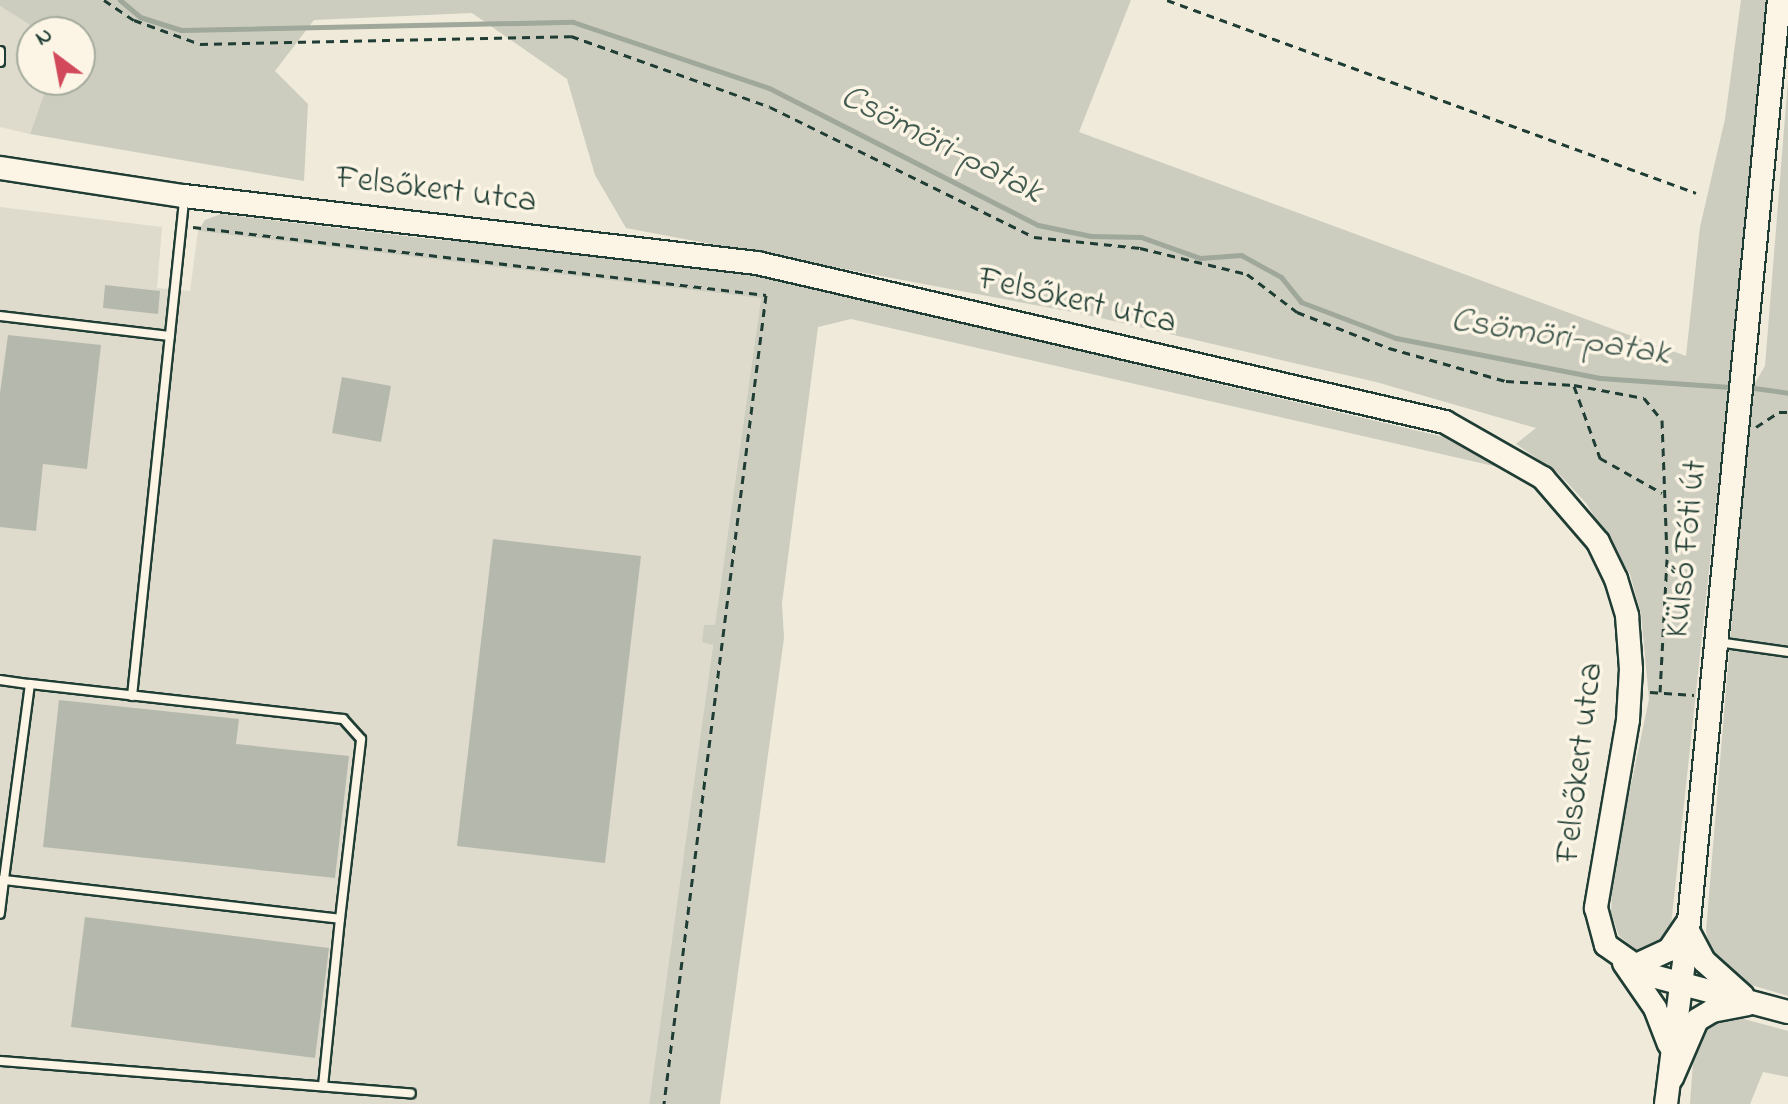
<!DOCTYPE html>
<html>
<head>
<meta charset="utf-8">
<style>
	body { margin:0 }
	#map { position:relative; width:1788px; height:1104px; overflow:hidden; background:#efeada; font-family:"Indie Flower",sans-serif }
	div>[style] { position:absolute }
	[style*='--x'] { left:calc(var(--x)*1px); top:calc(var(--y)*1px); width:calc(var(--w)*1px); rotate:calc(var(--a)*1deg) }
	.built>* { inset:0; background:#dedbcc }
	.green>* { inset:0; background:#cccdbf }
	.stream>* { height:5px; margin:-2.5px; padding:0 2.5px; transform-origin:2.5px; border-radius:2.5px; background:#9fa89a }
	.building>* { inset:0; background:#b5b9ad }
	.path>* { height:3px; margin-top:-1.5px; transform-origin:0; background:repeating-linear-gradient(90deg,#1f3d34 0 8px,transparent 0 14px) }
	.roads { filter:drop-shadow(2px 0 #1f3d34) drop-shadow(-2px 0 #1f3d34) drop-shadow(0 2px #1f3d34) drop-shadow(0 -2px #1f3d34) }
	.lane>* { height:8px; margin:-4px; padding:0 4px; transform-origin:4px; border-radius:4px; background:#fcf5e5 }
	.secondary>* { height:22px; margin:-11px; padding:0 11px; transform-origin:11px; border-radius:11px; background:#fcf5e5 }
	span { translate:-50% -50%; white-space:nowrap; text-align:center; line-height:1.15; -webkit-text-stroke:7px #fcf5e5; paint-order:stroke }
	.street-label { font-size:34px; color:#1f3d34 }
	.water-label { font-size:36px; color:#455d53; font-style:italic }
	.north { position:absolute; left:16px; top:16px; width:80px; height:80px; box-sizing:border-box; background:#fcf5e5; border:2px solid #a4ab9e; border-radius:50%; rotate:328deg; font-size:22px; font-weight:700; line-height:32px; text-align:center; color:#1f3d34 }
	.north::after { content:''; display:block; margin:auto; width:28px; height:36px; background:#d1495b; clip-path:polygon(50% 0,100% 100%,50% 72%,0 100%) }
</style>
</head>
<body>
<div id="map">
	<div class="built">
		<div style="clip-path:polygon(0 6px,41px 32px,32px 32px,32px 80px,49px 80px,30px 134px,0 127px)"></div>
		<div style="clip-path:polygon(0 207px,162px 227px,157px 288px,190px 291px,198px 231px,761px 297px,715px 626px,702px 642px,713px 644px,649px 1104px,0 1104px)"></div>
	</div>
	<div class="green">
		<div style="clip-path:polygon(0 0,1131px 0,1079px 132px,1686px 356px,1700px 227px,1725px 119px,1741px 0,1770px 0,1670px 935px,1650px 951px,1637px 950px,1619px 936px,1611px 913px,1613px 871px,1649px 699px,1641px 614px,1630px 574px,1586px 503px,1558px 473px,1516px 444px,1536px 428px,1376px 382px,1083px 314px,626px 228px,595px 175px,567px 79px,472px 13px,314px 20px,275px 71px,308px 104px,304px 181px,30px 134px,49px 80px,80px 80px,80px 32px,41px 32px,0 6px)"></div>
		<div style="clip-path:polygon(1788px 80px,1788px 996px,1741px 982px,1710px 953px,1706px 931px,1744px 472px,1755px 383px,1765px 366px)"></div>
		<div style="clip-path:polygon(221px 214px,439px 240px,510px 242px,762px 276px,1444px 437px,1511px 470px,851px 319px,818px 327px,782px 603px,784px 638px,720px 1104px,649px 1104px,713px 645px,702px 642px,704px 625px,715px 625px,761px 298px,198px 231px,205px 220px)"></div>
		<div style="clip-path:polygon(1733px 1016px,1788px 1031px,1788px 1077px,1763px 1072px,1750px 1104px,1690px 1104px,1694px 1048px,1706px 1025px)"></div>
	</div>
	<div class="stream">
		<div style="--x:120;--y:0;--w:26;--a:40"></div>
		<div style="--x:140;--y:17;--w:43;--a:17.6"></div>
		<div style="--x:181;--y:30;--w:392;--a:-1.2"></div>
		<div style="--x:573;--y:22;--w:207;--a:18.6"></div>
		<div style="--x:769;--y:88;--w:302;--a:27"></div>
		<div style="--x:1038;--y:225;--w:54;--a:11.7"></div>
		<div style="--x:1091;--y:236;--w:50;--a:1.1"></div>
		<div style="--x:1141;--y:237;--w:63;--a:19.6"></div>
		<div style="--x:1200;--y:258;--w:41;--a:-4.2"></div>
		<div style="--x:1241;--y:255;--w:46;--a:28.8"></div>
		<div style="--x:1281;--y:277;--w:32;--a:51"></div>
		<div style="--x:1301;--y:302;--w:102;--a:20.8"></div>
		<div style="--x:1396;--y:338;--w:208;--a:11.1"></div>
		<div style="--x:1600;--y:378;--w:130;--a:4"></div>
		<div style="--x:1754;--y:388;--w:34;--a:8"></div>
	</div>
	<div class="building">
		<div style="clip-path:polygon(105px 285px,160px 291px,158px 314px,103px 308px)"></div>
		<div style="clip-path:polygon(8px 335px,101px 345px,87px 469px,43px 464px,36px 531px,0 527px,0 393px)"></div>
		<div style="clip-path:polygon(342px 377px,391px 386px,381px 442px,332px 433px)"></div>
		<div style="clip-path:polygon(493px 539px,641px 556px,605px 863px,457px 846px)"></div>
		<div style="clip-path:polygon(59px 700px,239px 719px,236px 744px,349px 756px,335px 878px,43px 847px)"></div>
		<div style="clip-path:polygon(85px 917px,329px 948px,315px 1058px,71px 1027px)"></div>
	</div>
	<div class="path">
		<div style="--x:104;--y:0;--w:36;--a:34"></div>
		<div style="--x:134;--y:20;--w:70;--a:20"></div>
		<div style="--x:200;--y:44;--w:371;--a:-1.2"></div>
		<div style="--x:571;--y:36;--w:211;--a:19.6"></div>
		<div style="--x:770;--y:107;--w:294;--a:26.2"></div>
		<div style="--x:1034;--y:237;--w:107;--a:5.9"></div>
		<div style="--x:1140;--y:248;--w:110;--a:13.7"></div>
		<div style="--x:1247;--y:274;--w:63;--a:37.2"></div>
		<div style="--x:1297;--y:312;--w:99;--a:21.4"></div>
		<div style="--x:1389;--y:348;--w:122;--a:15.8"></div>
		<div style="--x:1506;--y:381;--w:68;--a:3.4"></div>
		<div style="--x:1574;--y:385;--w:71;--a:10.5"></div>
		<div style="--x:1644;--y:398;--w:28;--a:51"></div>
		<div style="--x:1662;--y:420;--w:139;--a:87.9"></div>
		<div style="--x:1667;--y:559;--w:133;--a:93"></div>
		<div style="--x:1167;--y:0;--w:563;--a:20.04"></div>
		<div style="--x:193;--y:227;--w:577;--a:6.77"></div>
		<div style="--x:766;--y:295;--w:815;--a:97.19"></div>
		<div style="--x:1574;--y:386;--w:77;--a:70.1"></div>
		<div style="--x:1600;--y:458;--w:71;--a:29.4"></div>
		<div style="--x:1756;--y:427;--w:27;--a:-33"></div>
		<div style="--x:1779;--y:412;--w:9;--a:0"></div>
		<div style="--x:1650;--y:692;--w:44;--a:3.9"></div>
	</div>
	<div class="roads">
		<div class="lane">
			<div style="--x:0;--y:51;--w:11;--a:90"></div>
			<div style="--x:0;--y:316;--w:171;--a:6.7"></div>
			<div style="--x:1718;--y:642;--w:71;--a:8.1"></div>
			<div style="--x:0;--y:680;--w:30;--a:8"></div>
			<div style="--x:132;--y:696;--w:499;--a:-84"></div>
			<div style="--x:0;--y:880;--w:4;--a:0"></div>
			<div style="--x:4;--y:880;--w:338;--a:6.6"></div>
			<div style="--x:340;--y:919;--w:181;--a:-83.3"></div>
			<div style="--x:361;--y:739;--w:27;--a:-132"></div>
			<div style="--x:343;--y:719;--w:315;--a:-173.6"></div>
			<div style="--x:30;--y:684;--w:198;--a:97.6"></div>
			<div style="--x:4;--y:880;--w:34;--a:97"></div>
			<div style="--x:0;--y:1061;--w:412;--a:4.5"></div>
			<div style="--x:323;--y:1086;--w:168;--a:-84.2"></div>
		</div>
		<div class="secondary">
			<div style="--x:0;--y:168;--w:186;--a:8.7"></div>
			<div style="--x:184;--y:196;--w:577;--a:6.67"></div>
			<div style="--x:757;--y:263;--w:706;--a:13.01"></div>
			<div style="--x:1445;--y:422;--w:113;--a:29.7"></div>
			<div style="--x:1543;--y:478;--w:84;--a:49.3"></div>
			<div style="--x:1598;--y:542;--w:41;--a:64.1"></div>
			<div style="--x:1616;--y:579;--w:39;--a:73"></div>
			<div style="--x:1627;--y:616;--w:53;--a:85.7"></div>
			<div style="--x:1631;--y:669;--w:51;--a:93.4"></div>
			<div style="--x:1628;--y:720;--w:191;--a:99.7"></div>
			<div style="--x:1596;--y:908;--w:38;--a:75"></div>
			<div style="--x:1606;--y:945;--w:52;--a:34.9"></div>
			<div style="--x:1649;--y:975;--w:144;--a:14.9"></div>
			<div style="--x:1688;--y:931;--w:34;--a:62"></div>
			<div style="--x:1704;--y:961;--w:52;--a:41.9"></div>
			<div style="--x:1624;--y:963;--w:55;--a:55.4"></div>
			<div style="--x:1655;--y:1008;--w:39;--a:69"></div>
			<div style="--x:1632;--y:967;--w:41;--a:-24.7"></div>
			<div style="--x:1669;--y:950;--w:30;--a:-56"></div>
			<div style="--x:1672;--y:1078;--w:63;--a:-66.7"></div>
			<div style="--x:1697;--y:1020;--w:17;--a:-31"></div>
			<div style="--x:1712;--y:1011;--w:36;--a:-11"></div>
			<div style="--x:1666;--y:1104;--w:174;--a:-82.8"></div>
			<div style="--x:1688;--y:931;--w:935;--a:-84.42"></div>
		</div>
	</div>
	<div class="street-label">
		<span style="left:436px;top:191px;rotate:7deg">Felsőkert utca</span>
		<span style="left:1077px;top:302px;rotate:13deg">Felsőkert utca</span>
		<span style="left:1688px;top:549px;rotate:-84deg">Külső Fóti út</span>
		<span style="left:1581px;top:763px;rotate:-83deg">Felsőkert utca</span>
	</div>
	<div class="water-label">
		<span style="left:941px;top:145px;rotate:27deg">Csömöri-patak</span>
		<span style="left:1560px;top:338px;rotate:9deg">Csömöri-patak</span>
	</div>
	<div class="north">N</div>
</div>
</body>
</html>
